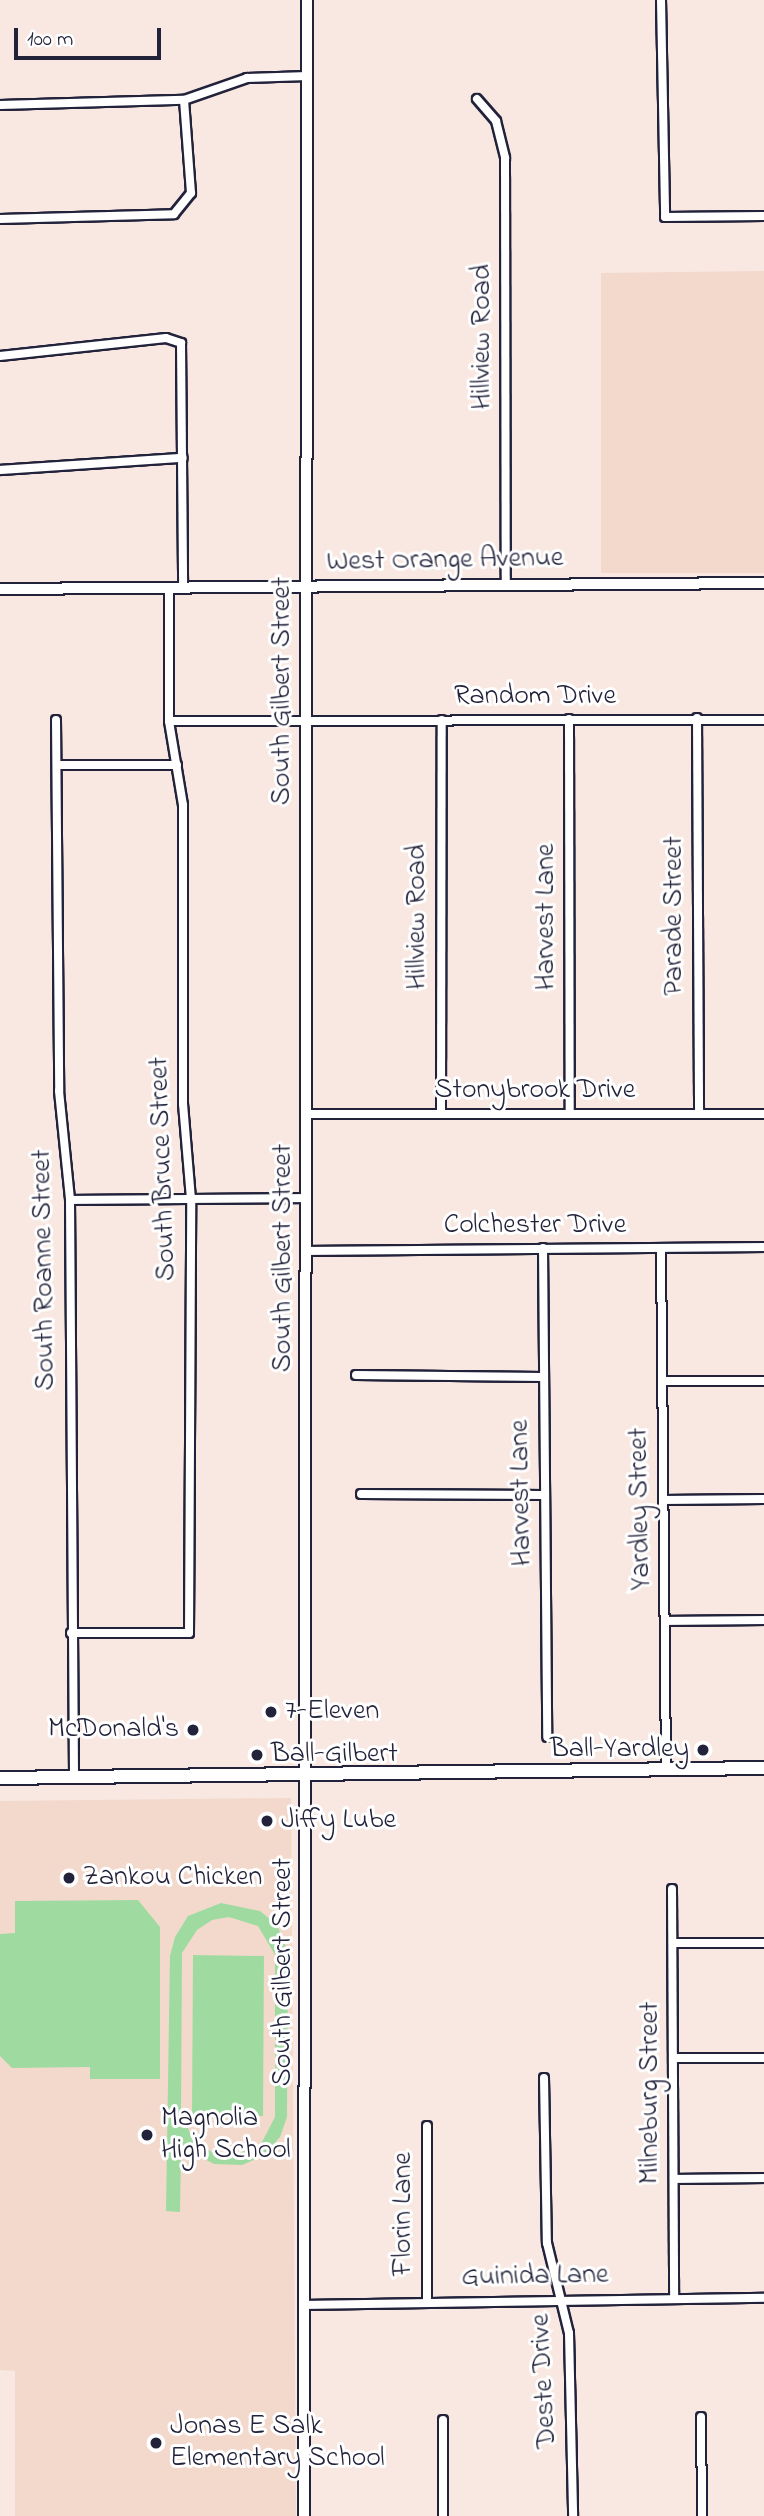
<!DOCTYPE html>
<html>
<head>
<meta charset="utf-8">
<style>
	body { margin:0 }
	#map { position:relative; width:764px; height:2516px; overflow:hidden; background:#f8e8e1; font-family:"Indie Flower",sans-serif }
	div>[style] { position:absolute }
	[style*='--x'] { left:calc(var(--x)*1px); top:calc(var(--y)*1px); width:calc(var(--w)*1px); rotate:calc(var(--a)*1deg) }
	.built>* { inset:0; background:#f3d8cc }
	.green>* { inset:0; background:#9fdba1 }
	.roads { filter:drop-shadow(2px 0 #22223b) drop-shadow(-2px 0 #22223b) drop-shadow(0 2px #22223b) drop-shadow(0 -2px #22223b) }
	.street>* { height:8px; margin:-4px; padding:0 4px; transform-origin:4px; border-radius:4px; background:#fff }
	.secondary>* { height:10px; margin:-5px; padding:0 5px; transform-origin:5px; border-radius:5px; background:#fff }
	.primary>* { height:12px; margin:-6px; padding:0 6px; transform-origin:6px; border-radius:6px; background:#fff }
	.dots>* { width:19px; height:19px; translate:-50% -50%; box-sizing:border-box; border:4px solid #fff; border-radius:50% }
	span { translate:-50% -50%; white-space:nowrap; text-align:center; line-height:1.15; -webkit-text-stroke:6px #fff; paint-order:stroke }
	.street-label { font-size:28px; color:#22223b }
	.poi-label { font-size:28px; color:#22223b }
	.left { translate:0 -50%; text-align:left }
	.right { translate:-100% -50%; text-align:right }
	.scale { position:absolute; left:14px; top:28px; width:147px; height:32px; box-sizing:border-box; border:4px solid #22223b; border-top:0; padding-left:9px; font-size:21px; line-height:24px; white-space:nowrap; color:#22223b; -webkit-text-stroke:5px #fff; paint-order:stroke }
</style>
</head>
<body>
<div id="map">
	<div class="built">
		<div style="clip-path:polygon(764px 271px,764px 573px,601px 573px,601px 273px)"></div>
		<div style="clip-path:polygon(291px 1798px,296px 2516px,15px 2516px,15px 2371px,0 2370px,0 1801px)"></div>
	</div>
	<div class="green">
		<div style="clip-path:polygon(138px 1900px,160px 1927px,160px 2079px,90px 2079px,90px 2067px,12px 2068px,0 2056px,0 1934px,15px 1933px,15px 1901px)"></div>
		<div style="clip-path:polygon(evenodd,221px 1903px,260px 1911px,277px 1925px,288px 1952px,287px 2117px,280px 2137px,263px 2156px,242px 2165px,214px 2164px,181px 2147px,180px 2212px,166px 2211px,170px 1956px,175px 1937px,188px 1916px,221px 1903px,229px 1917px,258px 1926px,275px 1955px,275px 2117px,261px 2144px,232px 2156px,213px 2153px,192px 2138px,181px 2111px,182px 1953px,197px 1930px,212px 1920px,229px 1917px)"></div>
		<div style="clip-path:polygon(193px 1955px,264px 1956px,263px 2116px,192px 2116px)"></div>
	</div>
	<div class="roads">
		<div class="street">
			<div style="--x:661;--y:0;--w:217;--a:88.9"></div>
			<div style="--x:665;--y:217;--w:99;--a:-0.6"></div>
			<div style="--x:477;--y:99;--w:29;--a:49"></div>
			<div style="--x:496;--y:121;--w:38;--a:76"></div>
			<div style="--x:505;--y:158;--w:424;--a:89.9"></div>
			<div style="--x:0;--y:105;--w:184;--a:-1.6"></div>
			<div style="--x:184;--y:100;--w:67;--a:-19.2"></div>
			<div style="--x:247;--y:78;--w:61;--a:-1.9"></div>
			<div style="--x:0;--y:219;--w:174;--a:-1.6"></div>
			<div style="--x:174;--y:214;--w:27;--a:-51"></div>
			<div style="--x:191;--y:193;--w:93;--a:-94.3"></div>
			<div style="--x:0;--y:356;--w:167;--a:-6.2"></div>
			<div style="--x:166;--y:338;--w:16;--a:18"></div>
			<div style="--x:181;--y:343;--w:245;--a:89.5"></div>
			<div style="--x:0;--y:470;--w:183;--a:-3.8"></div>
			<div style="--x:697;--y:718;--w:396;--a:89.7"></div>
			<div style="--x:569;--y:719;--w:395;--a:89.9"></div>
			<div style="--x:56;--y:720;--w:371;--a:89.5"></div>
			<div style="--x:59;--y:1091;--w:110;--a:84.2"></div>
			<div style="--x:70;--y:1200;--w:577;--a:89.6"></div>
			<div style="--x:169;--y:721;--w:595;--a:-0.1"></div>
			<div style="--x:57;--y:765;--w:120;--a:0"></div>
			<div style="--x:306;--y:1114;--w:458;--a:0"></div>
			<div style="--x:441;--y:1114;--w:394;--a:-89.9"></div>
			<div style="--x:70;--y:1200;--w:237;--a:-0.5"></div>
			<div style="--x:543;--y:1248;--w:489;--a:89.5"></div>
			<div style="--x:661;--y:1249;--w:521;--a:89.45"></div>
			<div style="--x:307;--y:1251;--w:457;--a:-0.5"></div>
			<div style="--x:356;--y:1375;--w:187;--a:0.6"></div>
			<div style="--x:662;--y:1381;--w:102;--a:0"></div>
			<div style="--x:361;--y:1494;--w:183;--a:0.3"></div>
			<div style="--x:663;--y:1500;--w:101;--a:-0.6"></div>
			<div style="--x:665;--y:1621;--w:99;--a:-0.6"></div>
			<div style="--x:71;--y:1633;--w:118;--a:0"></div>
			<div style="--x:189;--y:1633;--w:434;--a:-89.7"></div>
			<div style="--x:191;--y:1199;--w:95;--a:-94.8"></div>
			<div style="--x:183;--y:1104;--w:299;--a:-90"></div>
			<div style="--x:183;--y:805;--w:85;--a:-99.5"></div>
			<div style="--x:169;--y:721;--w:133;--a:-90"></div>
			<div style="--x:672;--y:1889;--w:407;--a:89.7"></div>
			<div style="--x:673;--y:1943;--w:91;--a:0"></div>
			<div style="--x:673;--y:2058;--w:91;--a:0"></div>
			<div style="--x:544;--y:2078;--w:165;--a:89"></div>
			<div style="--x:547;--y:2243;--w:93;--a:76.3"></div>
			<div style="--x:569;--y:2333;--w:183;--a:88.7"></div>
			<div style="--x:427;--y:2126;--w:176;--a:90"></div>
			<div style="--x:674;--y:2179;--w:90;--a:-0.6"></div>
			<div style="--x:306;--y:2305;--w:458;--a:-0.9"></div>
			<div style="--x:701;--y:2417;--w:99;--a:89.4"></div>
			<div style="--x:443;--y:2420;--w:96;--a:90"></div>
		</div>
		<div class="secondary">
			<div style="--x:0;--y:589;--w:764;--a:-0.45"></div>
			<div style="--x:304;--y:2516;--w:2516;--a:-89.93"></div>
		</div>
		<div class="primary">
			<div style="--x:0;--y:1778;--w:764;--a:-0.75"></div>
		</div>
	</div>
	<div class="dots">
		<div style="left:271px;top:1712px;background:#22223b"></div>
		<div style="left:193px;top:1730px;background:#22223b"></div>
		<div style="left:703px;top:1750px;background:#22223b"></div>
		<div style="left:257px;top:1755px;background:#22223b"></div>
		<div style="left:267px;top:1821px;background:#22223b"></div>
		<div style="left:69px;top:1878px;background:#22223b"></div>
		<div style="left:147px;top:2135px;background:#22223b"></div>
		<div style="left:156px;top:2443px;background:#22223b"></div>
	</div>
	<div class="street-label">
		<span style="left:483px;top:337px;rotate:-90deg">Hillview Road</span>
		<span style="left:445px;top:561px;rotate:-1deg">West Orange Avenue</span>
		<span style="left:283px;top:691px;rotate:-90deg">South Gilbert Street</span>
		<span style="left:535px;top:697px">Random Drive</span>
		<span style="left:675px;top:916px;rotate:-90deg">Parade Street</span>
		<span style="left:418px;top:917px;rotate:-90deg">Hillview Road</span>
		<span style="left:547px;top:917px;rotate:-90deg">Harvest Lane</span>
		<span style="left:535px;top:1091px">Stonybrook Drive</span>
		<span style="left:164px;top:1169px;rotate:-92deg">South Bruce Street</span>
		<span style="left:535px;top:1226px">Colchester Drive</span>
		<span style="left:284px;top:1258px;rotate:-90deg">South Gilbert Street</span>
		<span style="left:45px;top:1270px;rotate:-91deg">South Roanne Street</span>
		<span style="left:522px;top:1493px;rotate:-91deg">Harvest Lane</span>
		<span style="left:641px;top:1509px;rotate:-91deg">Yardley Street</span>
		<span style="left:284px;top:1972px;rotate:-90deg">South Gilbert Street</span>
		<span style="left:651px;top:2093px;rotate:-90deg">Milneburg Street</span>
		<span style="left:404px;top:2214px;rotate:-90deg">Florin Lane</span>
		<span style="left:535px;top:2277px;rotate:-1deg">Guinida Lane</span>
		<span style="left:545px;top:2381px;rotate:-93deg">Deste Drive</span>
	</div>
	<div class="poi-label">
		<span class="left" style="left:285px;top:1712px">7-Eleven</span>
		<span class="right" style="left:179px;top:1730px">McDonald's</span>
		<span class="right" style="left:689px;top:1750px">Ball-Yardley</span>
		<span class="left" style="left:271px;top:1755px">Ball-Gilbert</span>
		<span class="left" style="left:281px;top:1821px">Jiffy Lube</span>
		<span class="left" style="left:83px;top:1878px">Zankou Chicken</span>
		<span class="left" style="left:161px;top:2135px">Magnolia<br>High School</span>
		<span class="left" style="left:170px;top:2443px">Jonas E Salk<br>Elementary School</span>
	</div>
	<div class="scale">100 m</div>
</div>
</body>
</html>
